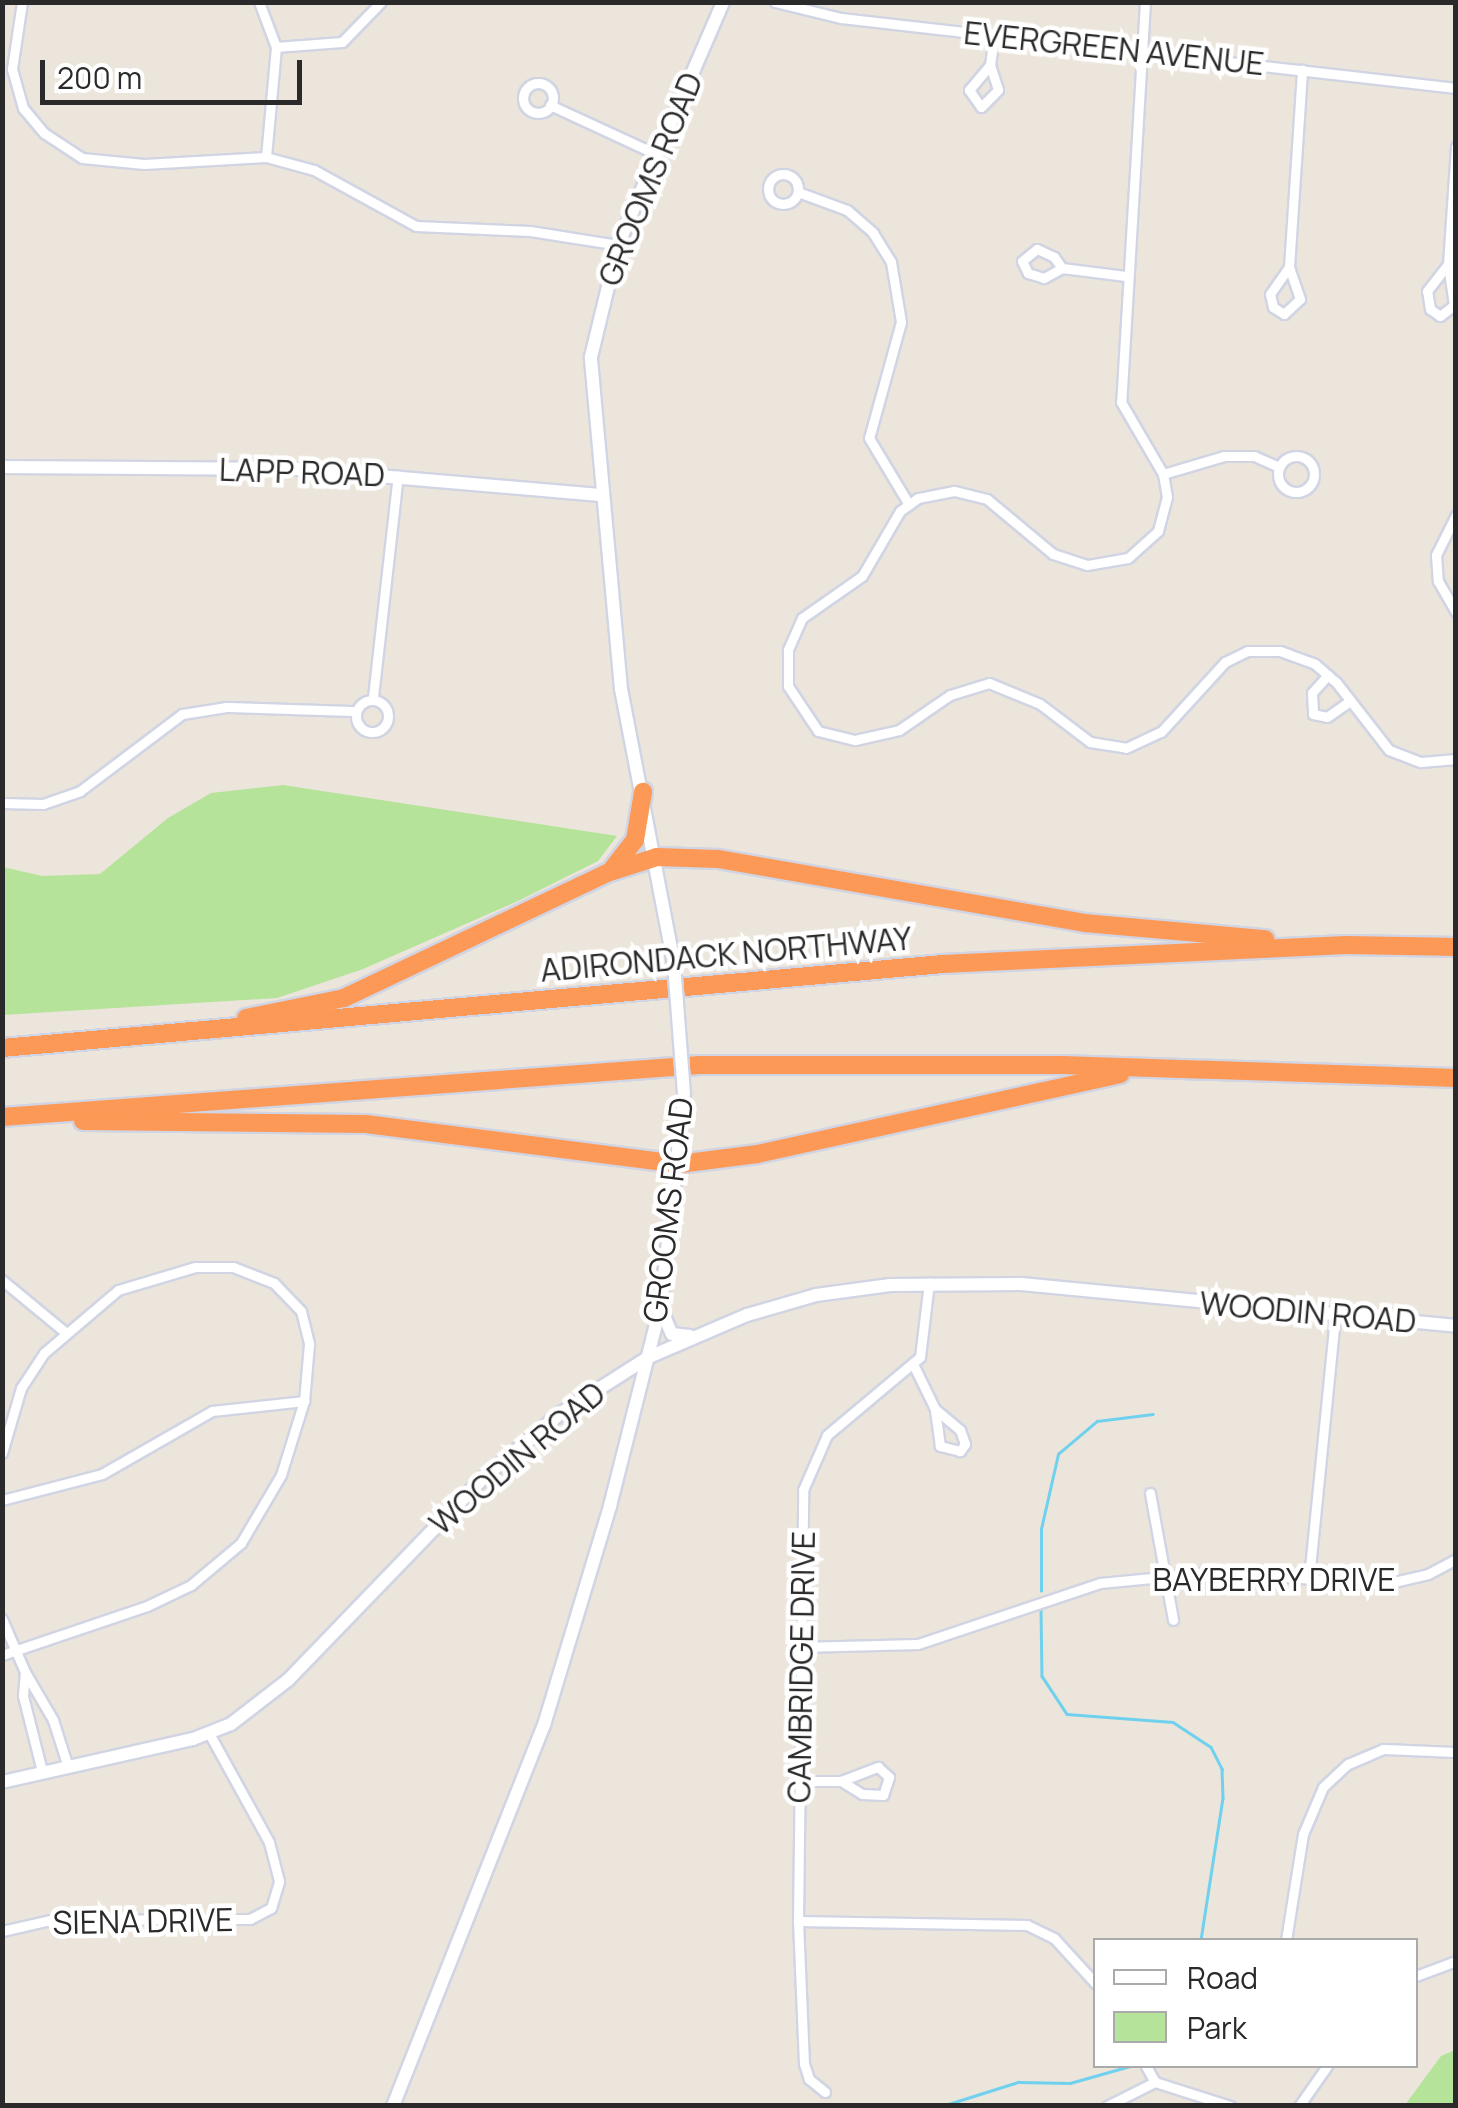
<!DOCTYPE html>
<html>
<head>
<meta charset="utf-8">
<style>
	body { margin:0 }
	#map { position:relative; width:1458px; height:2108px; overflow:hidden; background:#ece5dc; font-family:Manrope,sans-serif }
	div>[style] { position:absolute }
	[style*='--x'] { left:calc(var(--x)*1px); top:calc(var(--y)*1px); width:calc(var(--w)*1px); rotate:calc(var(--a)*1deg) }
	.green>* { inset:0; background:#b4e399 }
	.stream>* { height:2.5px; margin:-1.25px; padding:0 1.25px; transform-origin:1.25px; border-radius:1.25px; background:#6fd1ee }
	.roads { filter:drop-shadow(2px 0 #d1d5e3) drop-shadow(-2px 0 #d1d5e3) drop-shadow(0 2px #d1d5e3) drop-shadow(0 -2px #d1d5e3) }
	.street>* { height:9px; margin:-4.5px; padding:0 4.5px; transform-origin:4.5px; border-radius:4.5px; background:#fff }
	.street>.ring { margin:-4.5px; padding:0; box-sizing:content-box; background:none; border:9px solid #fff; border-radius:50% }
	.secondary>* { height:12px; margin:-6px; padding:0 6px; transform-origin:6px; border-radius:6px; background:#fff }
	.highway>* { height:18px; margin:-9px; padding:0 9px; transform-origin:9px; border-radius:9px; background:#fd9956 }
	.bridges { filter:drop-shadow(2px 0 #d1d5e3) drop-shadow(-2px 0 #d1d5e3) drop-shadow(0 2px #d1d5e3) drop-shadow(0 -2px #d1d5e3) }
	.secondary-bridge>* { height:12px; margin:-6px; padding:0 6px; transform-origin:6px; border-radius:6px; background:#fff }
	span { translate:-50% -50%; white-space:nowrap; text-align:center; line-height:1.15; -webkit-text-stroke:9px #fff; paint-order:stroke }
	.street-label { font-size:32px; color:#2a2a2a }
	.frame { position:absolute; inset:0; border:5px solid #2a2a2a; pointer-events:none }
	.legend { position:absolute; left:1093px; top:1938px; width:325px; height:130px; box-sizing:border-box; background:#fff; border:2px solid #aaa; margin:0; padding:12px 18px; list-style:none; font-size:30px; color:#2a2a2a }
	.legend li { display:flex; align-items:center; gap:20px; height:50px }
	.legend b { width:50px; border:2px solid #aaa }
	.scale { position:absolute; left:40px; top:60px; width:262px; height:45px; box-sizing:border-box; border:5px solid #2a2a2a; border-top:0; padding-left:12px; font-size:30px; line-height:35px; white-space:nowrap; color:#2a2a2a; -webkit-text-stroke:8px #fff; paint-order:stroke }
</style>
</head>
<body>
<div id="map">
	<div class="green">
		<div style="clip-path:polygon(283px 785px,617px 836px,598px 861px,518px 901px,363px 969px,277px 998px,3px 1015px,3px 867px,42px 876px,100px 874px,168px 818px,211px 793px)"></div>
		<div style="clip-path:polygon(1455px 2050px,1455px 2105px,1405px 2105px,1441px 2056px)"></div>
	</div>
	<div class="stream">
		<div style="--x:1041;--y:1591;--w:62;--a:-90"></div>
		<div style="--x:1041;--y:1529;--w:77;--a:-77.2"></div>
		<div style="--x:1058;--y:1454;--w:51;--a:-40.2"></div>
		<div style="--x:1097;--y:1421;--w:56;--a:-7.1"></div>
		<div style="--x:1041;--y:1608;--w:68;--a:89.2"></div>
		<div style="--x:1042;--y:1676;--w:45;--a:56.7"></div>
		<div style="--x:1067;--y:1714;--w:106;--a:4.3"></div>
		<div style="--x:1173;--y:1722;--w:45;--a:33.3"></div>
		<div style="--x:1211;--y:1747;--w:25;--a:63"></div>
		<div style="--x:1222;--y:1769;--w:29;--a:88"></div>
		<div style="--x:1223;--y:1798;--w:144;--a:98.8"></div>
		<div style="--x:942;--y:2106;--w:80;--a:-17.5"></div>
		<div style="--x:1018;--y:2082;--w:52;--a:1.1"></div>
		<div style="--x:1070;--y:2083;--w:62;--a:-15.8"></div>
	</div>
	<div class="roads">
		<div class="street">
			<div style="--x:22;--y:2;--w:68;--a:98.5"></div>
			<div style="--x:12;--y:69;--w:41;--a:74.2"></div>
			<div style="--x:23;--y:108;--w:33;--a:50"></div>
			<div style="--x:44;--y:133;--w:45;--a:33.3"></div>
			<div style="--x:82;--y:158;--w:62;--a:5.5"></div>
			<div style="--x:144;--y:164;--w:122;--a:-3.3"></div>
			<div style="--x:266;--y:157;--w:50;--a:15.2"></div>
			<div style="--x:314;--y:170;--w:116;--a:28.8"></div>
			<div style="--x:416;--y:226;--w:114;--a:2.5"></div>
			<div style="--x:530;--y:231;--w:89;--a:9"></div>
			<div style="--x:259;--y:2;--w:48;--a:69.3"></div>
			<div style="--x:276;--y:47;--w:110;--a:95.2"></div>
			<div style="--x:775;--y:2;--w:68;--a:13.6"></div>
			<div style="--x:841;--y:18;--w:619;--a:6.49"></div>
			<div style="--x:1145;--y:2;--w:401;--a:93.4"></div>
			<div style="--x:1121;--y:402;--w:83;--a:59.7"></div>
			<div style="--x:1163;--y:474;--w:23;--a:80"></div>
			<div style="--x:1167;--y:497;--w:35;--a:105"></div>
			<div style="--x:1158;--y:531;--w:40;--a:138"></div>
			<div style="--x:1128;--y:558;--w:42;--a:170.3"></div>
			<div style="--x:1087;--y:565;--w:36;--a:-162"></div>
			<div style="--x:1053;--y:554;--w:86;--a:-140.2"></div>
			<div style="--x:987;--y:499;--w:34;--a:-166"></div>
			<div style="--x:954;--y:491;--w:37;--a:169"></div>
			<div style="--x:918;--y:498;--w:22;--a:144"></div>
			<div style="--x:900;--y:511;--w:75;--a:120.3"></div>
			<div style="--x:862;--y:576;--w:73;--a:145"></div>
			<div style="--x:802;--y:618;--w:35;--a:114"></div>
			<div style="--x:788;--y:650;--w:36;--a:90"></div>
			<div style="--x:788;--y:686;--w:54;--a:56.3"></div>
			<div style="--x:818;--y:731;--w:38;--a:14"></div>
			<div style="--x:855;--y:740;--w:45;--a:-12.8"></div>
			<div style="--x:899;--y:730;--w:62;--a:-34.5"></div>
			<div style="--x:950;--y:695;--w:41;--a:-17.1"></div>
			<div style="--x:989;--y:683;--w:55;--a:22.4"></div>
			<div style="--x:1040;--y:704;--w:63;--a:37.2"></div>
			<div style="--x:1090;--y:742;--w:36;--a:9"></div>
			<div style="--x:1126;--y:748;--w:38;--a:-25"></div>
			<div style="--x:1161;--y:732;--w:95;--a:-47.6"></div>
			<div style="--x:1225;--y:662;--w:25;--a:-26"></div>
			<div style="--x:1248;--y:651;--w:32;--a:0"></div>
			<div style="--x:1280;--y:651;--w:37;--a:20"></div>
			<div style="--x:1315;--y:664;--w:28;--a:41"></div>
			<div style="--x:1336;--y:682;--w:86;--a:52.1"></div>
			<div style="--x:1389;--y:750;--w:34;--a:21"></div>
			<div style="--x:1421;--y:762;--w:35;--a:-5"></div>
			<div style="--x:276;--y:47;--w:66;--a:-4.3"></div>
			<div style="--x:342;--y:42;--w:56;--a:-45.7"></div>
			<div style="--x:990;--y:65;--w:26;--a:72"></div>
			<div style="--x:998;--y:90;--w:24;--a:135"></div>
			<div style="--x:981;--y:107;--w:21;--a:-125"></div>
			<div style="--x:969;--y:90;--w:33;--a:-50"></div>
			<div style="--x:990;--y:65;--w:29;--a:-82"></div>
			<div class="ring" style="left:523px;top:83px;width:21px;height:21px"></div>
			<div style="--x:550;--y:105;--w:117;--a:24.8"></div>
			<div class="ring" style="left:768px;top:174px;width:21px;height:21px"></div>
			<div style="--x:798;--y:192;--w:52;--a:20.2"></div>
			<div style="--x:847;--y:210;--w:35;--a:41"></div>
			<div style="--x:873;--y:233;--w:34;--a:58"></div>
			<div style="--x:891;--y:262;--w:61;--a:80.5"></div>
			<div style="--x:901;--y:322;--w:120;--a:105.4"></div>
			<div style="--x:869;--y:438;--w:76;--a:59"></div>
			<div style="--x:1037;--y:249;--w:19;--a:25"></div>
			<div style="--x:1054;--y:257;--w:14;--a:54"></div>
			<div style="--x:1062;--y:268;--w:21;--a:151"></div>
			<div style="--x:1044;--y:278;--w:17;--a:-163"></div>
			<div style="--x:1028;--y:273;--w:13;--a:-117"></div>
			<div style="--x:1022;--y:261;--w:19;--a:-39"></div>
			<div style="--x:1448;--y:264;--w:41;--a:81.7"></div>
			<div style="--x:1454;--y:305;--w:18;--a:142"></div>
			<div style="--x:1440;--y:316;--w:12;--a:-145"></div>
			<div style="--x:1430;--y:309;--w:18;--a:-99"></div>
			<div style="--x:1427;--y:291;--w:34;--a:-52"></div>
			<div style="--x:1448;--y:264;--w:118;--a:-86.1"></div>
			<div style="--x:1289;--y:267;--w:198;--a:-86.2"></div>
			<div style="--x:1289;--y:267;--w:34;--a:71"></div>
			<div style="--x:1300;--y:299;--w:22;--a:137"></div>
			<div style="--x:1284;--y:314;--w:13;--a:-148"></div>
			<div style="--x:1273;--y:307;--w:13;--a:-103"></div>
			<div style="--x:1270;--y:294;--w:33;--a:-55"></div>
			<div style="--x:1062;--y:268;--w:64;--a:7.1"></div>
			<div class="ring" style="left:1278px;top:456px;width:27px;height:27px"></div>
			<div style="--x:1163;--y:474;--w:64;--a:-16.4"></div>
			<div style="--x:1224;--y:456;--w:30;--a:0"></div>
			<div style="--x:1254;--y:456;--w:27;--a:24"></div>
			<div style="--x:1456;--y:515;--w:45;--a:116.6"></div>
			<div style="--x:1436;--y:555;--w:26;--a:86"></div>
			<div style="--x:1438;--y:581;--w:36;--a:60"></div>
			<div style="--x:1328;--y:675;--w:24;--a:132"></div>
			<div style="--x:1312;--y:693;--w:21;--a:87"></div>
			<div style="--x:1313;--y:714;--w:14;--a:12"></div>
			<div style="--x:1327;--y:717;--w:28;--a:-35"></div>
			<div style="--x:373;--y:697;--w:223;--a:-83.6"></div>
			<div class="ring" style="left:356px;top:700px;width:23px;height:23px"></div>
			<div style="--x:2;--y:803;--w:41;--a:1.4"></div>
			<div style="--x:43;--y:804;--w:39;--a:-19"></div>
			<div style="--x:80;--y:791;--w:128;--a:-37"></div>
			<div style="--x:182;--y:714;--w:45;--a:-9"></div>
			<div style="--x:226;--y:707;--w:128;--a:1.8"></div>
			<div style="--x:2;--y:1280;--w:82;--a:39.5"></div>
			<div style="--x:914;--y:1366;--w:48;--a:64"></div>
			<div style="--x:935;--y:1409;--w:33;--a:40"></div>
			<div style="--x:960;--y:1430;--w:15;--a:70"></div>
			<div style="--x:965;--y:1444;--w:9;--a:126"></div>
			<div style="--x:960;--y:1451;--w:21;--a:-166"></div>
			<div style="--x:940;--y:1446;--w:37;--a:-98"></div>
			<div style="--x:2;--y:1453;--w:68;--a:-73.7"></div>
			<div style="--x:21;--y:1388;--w:42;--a:-56.7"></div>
			<div style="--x:44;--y:1353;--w:97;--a:-40.4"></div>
			<div style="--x:118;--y:1290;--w:80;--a:-16.6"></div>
			<div style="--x:195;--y:1267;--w:38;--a:0"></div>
			<div style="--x:233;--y:1267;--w:44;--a:21.3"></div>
			<div style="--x:274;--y:1283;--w:39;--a:46"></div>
			<div style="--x:301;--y:1311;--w:34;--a:76"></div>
			<div style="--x:309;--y:1344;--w:57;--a:95"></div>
			<div style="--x:304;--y:1401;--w:77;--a:107.3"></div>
			<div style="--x:281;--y:1475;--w:79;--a:120.5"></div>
			<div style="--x:241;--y:1543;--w:65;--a:140"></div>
			<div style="--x:191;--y:1585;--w:49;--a:154.5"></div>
			<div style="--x:147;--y:1606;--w:153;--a:161.3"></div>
			<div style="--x:1150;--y:1493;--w:129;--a:79.7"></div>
			<div style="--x:2;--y:1500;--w:103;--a:-14.6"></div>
			<div style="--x:102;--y:1474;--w:127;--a:-29.8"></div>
			<div style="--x:212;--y:1411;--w:93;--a:-6.2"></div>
			<div style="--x:1309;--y:1578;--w:263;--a:-84.3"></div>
			<div style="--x:2;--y:1619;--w:58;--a:66.5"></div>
			<div style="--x:25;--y:1672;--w:24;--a:95"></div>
			<div style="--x:23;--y:1696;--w:77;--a:75.8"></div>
			<div style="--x:800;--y:1647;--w:118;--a:-1.5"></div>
			<div style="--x:918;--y:1644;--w:192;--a:-18.5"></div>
			<div style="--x:1100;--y:1583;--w:115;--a:-5.5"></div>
			<div style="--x:1214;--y:1572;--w:171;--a:4"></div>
			<div style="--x:1385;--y:1584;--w:44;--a:-13.1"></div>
			<div style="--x:1428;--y:1574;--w:32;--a:-28"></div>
			<div style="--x:25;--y:1672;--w:56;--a:59.7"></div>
			<div style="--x:53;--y:1720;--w:46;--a:72.3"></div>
			<div style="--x:878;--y:1767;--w:15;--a:42"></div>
			<div style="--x:889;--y:1777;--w:19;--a:108"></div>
			<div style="--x:883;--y:1795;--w:21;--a:-177"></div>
			<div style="--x:862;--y:1794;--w:25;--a:-148"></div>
			<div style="--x:841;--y:1781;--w:40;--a:-21"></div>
			<div style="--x:800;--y:1781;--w:41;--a:0"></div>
			<div style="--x:798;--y:1921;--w:229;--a:1"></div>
			<div style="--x:1027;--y:1925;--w:30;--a:26"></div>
			<div style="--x:1054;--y:1938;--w:62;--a:47.6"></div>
			<div style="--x:2;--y:1931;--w:49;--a:-12.9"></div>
			<div style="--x:50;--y:1920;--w:200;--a:-0.3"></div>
			<div style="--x:250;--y:1919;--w:24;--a:-28"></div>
			<div style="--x:271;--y:1908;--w:28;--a:-73"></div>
			<div style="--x:279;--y:1881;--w:40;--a:-104.4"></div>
			<div style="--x:269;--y:1842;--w:122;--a:-118.9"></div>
			<div style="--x:1286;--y:1940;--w:107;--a:-80.9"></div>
			<div style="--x:1303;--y:1834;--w:51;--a:-66.9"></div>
			<div style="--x:1323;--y:1787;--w:34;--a:-43"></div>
			<div style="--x:1348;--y:1764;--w:38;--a:-23"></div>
			<div style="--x:1383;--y:1749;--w:73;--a:2.4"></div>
			<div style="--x:1416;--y:1976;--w:43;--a:-20.6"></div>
			<div style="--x:1146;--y:2066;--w:18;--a:61"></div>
			<div style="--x:825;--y:2092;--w:21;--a:-141"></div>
			<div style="--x:809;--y:2079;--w:16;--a:-108"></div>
			<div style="--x:804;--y:2064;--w:143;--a:-92.4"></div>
			<div style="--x:798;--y:1921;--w:431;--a:-89.3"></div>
			<div style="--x:803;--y:1490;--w:60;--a:-66.4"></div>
			<div style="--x:827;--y:1435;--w:121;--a:-40"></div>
			<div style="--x:920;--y:1357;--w:75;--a:-83.1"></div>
			<div style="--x:1107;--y:2106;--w:54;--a:-26.6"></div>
			<div style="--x:1155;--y:2082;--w:79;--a:17.7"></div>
			<div style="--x:1299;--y:2106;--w:49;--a:-55"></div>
		</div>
		<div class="secondary">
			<div style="--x:2;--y:467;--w:295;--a:0.4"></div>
			<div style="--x:297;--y:469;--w:304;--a:4.9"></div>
			<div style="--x:674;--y:964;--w:280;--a:-100.9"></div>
			<div style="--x:621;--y:689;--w:333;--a:-95.2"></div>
			<div style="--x:591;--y:357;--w:115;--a:-76.4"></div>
			<div style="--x:618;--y:245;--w:265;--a:-66.6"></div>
			<div style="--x:662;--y:1311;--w:25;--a:67"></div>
			<div style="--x:672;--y:1334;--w:18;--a:6"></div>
			<div style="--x:2;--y:1782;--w:196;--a:-12.7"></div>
			<div style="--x:193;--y:1739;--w:41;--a:-21.5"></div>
			<div style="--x:231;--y:1724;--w:72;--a:-37.7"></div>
			<div style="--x:288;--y:1680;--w:279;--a:-46"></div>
			<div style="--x:482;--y:1479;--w:103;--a:-39.9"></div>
			<div style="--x:561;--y:1413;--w:104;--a:-32.5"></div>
			<div style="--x:649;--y:1357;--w:107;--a:-23.2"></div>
			<div style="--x:747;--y:1315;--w:72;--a:-16.2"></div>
			<div style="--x:816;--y:1295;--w:75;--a:-7.7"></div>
			<div style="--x:890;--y:1285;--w:132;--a:-0.4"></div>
			<div style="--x:1022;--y:1284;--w:436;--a:5.5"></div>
			<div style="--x:393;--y:2106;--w:410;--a:-68.4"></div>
			<div style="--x:544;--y:1725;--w:229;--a:-73.2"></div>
			<div style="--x:610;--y:1506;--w:208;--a:-75.8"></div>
			<div style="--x:661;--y:1304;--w:211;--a:-83.7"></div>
		</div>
		<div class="highway">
			<div style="--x:613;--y:868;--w:36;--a:-52"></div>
			<div style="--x:635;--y:840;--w:49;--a:-80.5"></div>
			<div style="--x:246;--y:1018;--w:100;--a:-11.5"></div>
			<div style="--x:344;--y:998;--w:291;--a:-25.4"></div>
			<div style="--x:607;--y:873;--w:52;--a:-17.7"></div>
			<div style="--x:657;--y:857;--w:61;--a:1.9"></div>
			<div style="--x:718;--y:859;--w:373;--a:9.9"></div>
			<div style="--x:1085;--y:923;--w:181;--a:5.1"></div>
			<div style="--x:2;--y:1048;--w:945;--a:-5.1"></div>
			<div style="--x:943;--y:964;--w:403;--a:-2.7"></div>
			<div style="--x:1346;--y:945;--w:110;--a:1"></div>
			<div style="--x:2;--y:1117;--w:700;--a:-4.26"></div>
			<div style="--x:700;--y:1065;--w:363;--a:0"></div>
			<div style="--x:1063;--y:1065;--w:393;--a:1.9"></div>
			<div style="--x:83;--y:1121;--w:283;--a:0.6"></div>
			<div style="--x:366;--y:1124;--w:316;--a:7.3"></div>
			<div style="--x:679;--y:1164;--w:79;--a:-7.3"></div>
			<div style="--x:757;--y:1154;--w:372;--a:-12.4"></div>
		</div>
	</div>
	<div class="bridges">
		<div class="secondary-bridge">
			<div style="--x:674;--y:964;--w:130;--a:85.6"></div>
		</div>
	</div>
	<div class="street-label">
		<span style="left:1114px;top:48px;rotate:6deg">EVERGREEN AVENUE</span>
		<span style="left:650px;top:179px;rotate:-68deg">GROOMS ROAD</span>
		<span style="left:302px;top:472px;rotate:2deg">LAPP ROAD</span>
		<span style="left:726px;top:954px;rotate:-5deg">ADIRONDACK NORTHWAY</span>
		<span style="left:668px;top:1210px;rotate:-83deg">GROOMS ROAD</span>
		<span style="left:1308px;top:1312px;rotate:5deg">WOODIN ROAD</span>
		<span style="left:517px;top:1458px;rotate:-40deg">WOODIN ROAD</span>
		<span style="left:1274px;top:1579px">BAYBERRY DRIVE</span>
		<span style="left:801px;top:1667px;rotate:-89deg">CAMBRIDGE DRIVE</span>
		<span style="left:143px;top:1921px;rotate:-1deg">SIENA DRIVE</span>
	</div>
	<div class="frame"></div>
	<ul class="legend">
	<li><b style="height:12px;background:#fff"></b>Road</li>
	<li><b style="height:28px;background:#b4e399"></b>Park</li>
	</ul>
	<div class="scale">200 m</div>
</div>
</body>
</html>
